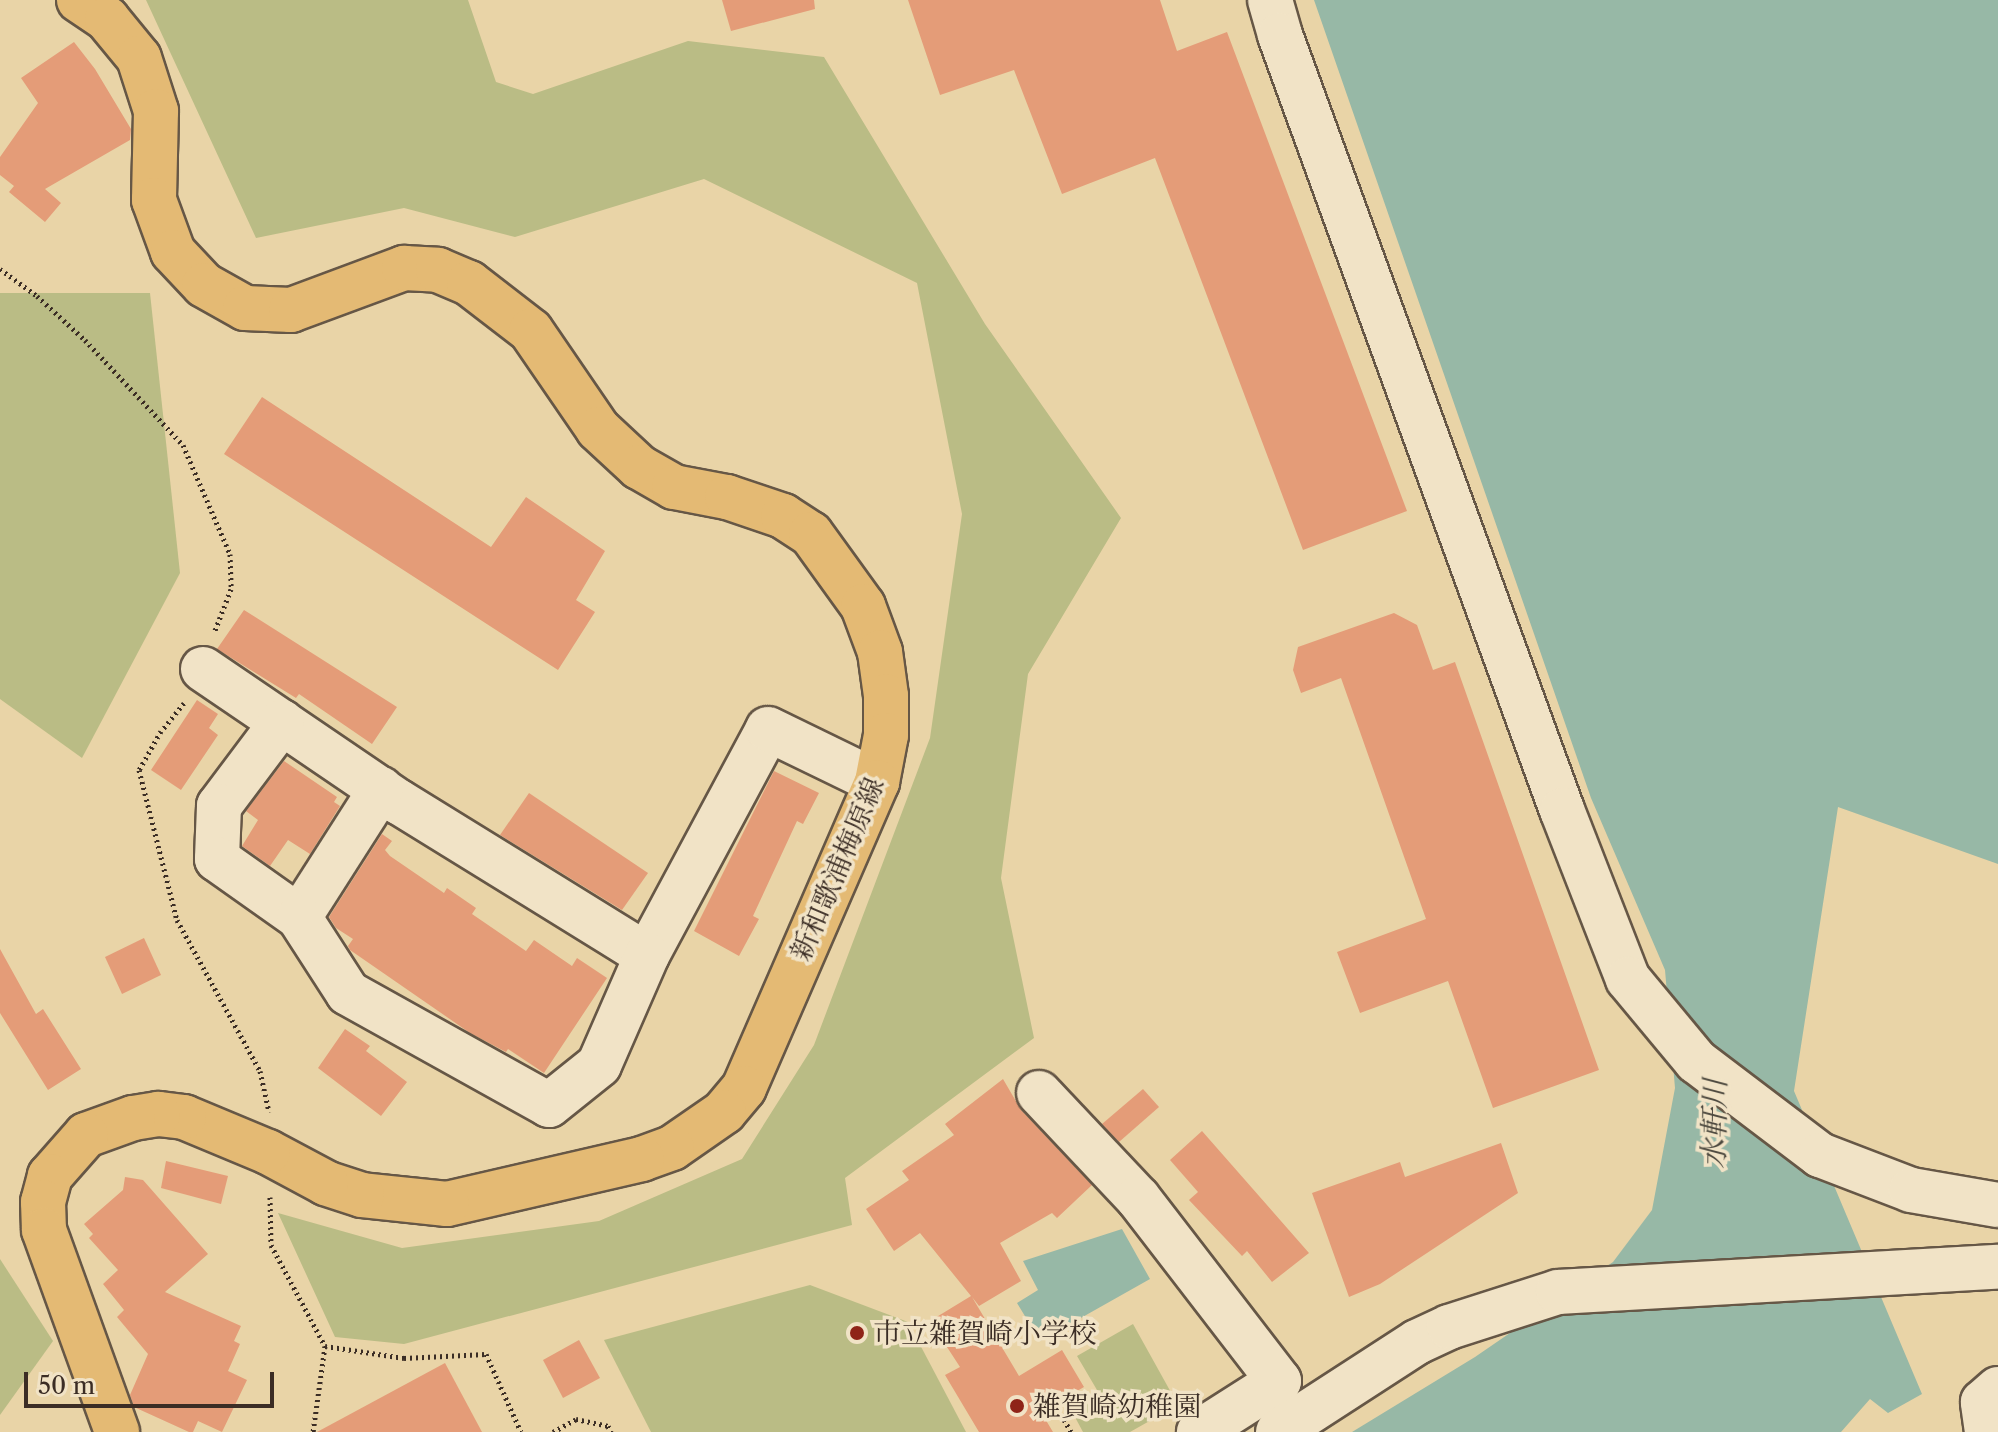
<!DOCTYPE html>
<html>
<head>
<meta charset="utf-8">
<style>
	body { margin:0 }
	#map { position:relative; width:1998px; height:1432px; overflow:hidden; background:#e9d4a7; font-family:"Libre Caslon Text","Noto Serif JP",serif }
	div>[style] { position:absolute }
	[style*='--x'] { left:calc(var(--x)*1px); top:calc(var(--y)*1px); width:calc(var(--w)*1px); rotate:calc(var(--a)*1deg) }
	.green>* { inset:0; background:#babc85 }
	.water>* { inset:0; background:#97b8a6 }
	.building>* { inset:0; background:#e49c78 }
	.path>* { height:5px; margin-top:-2.5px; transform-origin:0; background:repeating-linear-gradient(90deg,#3b2d25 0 2px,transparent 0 6px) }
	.roads { filter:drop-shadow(2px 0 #665746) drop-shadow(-2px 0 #665746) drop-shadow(0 2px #665746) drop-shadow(0 -2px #665746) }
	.minor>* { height:44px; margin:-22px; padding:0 22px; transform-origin:22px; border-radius:22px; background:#f1e3c6 }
	.major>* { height:44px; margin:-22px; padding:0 22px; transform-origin:22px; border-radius:22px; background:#e4ba74 }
	.dots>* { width:22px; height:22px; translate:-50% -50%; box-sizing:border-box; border:4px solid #f1e3c6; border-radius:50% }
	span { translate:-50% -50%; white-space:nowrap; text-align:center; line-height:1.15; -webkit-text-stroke:7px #f1e3c6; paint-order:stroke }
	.street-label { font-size:28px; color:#3b2d25 }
	.poi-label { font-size:28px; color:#3b2d25 }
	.left { translate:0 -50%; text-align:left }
	.water-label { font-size:30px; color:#4d493f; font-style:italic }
	.scale { position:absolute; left:24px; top:1372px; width:250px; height:36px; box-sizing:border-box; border:4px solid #3b2d25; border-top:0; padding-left:10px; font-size:24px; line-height:28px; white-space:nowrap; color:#3b2d25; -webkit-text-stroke:6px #f1e3c6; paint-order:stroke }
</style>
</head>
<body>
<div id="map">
	<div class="green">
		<div style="clip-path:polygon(146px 0,468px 0,496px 82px,533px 94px,688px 41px,824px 57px,985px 324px,1121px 518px,1028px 674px,1001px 878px,1034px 1038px,845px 1178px,852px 1225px,404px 1344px,335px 1337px,278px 1213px,402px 1248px,599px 1221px,742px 1159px,814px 1045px,930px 738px,962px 514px,917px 283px,704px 179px,515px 237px,404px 208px,256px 238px)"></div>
		<div style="clip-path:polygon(0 293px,150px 293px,180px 573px,82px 758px,0 699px)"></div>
		<div style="clip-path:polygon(0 1259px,53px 1341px,0 1415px)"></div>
		<div style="clip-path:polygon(810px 1285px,908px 1322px,966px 1432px,651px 1432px,604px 1340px)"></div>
		<div style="clip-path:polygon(1133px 1324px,1178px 1405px,1130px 1432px,1083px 1432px,1069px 1406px,1097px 1390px,1077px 1356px)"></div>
	</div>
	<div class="water">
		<div style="clip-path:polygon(1314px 0,1998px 0,1998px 864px,1838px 807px,1794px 1091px,1922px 1394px,1888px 1413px,1870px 1399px,1841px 1432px,1352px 1432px,1475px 1357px,1613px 1262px,1652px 1210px,1675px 1088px,1665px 970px,1591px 798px)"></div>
		<div style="clip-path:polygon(1122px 1229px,1150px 1279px,1040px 1341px,1017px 1303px,1038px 1290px,1023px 1261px)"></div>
	</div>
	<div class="building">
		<div style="clip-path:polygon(722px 0,814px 0,815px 9px,731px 31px)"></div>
		<div style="clip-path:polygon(908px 0,1160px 0,1177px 51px,1227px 32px,1407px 511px,1303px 550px,1155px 158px,1062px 194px,1014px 70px,940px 95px)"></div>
		<div style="clip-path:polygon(74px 42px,95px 69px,131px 129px,130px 140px,45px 189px,61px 203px,45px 222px,9px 192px,14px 186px,0 175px,0 157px,38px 103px,21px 78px)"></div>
		<div style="clip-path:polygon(262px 397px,491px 547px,526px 497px,605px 551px,576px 600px,595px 612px,558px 670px,224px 454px)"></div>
		<div style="clip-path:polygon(244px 610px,397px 707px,372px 744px,299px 694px,296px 698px,217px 649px)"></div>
		<div style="clip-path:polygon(1394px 613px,1417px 625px,1433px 670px,1455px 662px,1599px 1070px,1493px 1108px,1448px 981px,1360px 1013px,1337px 952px,1426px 919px,1341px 678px,1301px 693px,1293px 670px,1298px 647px)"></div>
		<div style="clip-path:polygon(197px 700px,218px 714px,209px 728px,218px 735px,181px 790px,151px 770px)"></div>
		<div style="clip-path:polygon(284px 761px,337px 797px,334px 802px,340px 806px,310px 854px,288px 840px,270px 866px,242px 846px,258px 820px,246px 811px)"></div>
		<div style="clip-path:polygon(774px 771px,819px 793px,803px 824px,797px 821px,753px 916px,759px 919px,739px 956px,694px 931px)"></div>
		<div style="clip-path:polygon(529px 793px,648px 873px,622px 910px,500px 835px)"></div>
		<div style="clip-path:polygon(382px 834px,392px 841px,385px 850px,390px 856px,444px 893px,447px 888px,476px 908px,472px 914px,526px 951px,534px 940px,572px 966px,577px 958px,607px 978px,544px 1073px,508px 1049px,506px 1052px,470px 1033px,350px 950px,348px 946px,353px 939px,336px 928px,329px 917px)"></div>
		<div style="clip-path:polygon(144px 938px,161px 975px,122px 994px,105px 957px)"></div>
		<div style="clip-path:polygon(0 949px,36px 1014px,43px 1009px,81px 1069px,48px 1090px,0 1013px)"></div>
		<div style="clip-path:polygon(345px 1029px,370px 1046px,366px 1051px,407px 1082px,381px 1116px,318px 1068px)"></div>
		<div style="clip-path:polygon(1003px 1079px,1021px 1110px,1092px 1185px,1057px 1218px,1052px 1213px,1000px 1243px,1021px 1281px,979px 1306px,972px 1297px,1019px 1376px,1062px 1350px,1084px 1387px,1041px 1412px,1053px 1432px,979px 1432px,945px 1375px,960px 1367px,930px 1321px,971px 1296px,920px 1233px,894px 1251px,866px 1209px,909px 1180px,902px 1171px,954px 1135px,945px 1124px)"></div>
		<div style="clip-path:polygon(1143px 1089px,1159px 1107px,1119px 1142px,1102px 1124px)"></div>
		<div style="clip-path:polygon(1202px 1131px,1309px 1253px,1272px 1282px,1247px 1251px,1242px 1256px,1189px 1200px,1198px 1192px,1170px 1160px)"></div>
		<div style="clip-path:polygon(1501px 1143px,1518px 1193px,1380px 1284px,1349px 1297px,1312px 1193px,1400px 1162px,1405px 1177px)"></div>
		<div style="clip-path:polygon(166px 1161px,228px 1176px,221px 1204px,161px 1188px)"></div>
		<div style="clip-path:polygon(125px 1177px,143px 1180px,208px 1254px,165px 1292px,241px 1326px,234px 1341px,240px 1344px,228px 1371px,247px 1380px,222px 1432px,198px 1421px,193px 1432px,189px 1432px,134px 1407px,130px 1395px,148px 1354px,117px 1317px,124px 1310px,103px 1284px,118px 1270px,89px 1238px,93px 1234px,84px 1224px,123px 1190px)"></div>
		<div style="clip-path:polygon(579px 1340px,600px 1378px,563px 1398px,543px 1360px)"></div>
		<div style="clip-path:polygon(445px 1363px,482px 1432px,317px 1432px)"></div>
	</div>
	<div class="path">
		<div style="--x:0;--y:269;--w:46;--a:36.1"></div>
		<div style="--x:37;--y:296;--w:65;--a:42.5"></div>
		<div style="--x:85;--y:340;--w:144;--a:47"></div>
		<div style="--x:183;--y:445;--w:119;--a:66.7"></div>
		<div style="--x:230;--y:554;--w:35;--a:88"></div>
		<div style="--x:231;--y:589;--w:47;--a:111.1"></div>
		<div style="--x:184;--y:703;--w:36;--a:129"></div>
		<div style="--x:161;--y:731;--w:45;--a:119.4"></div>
		<div style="--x:139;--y:770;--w:155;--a:75.8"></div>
		<div style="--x:177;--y:920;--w:172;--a:61.2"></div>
		<div style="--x:260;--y:1071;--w:42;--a:77.6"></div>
		<div style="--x:270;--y:1197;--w:48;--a:88.8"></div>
		<div style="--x:271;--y:1245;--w:115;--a:61.9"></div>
		<div style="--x:325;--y:1346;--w:87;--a:97.9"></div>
		<div style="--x:325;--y:1346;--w:80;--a:8.6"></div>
		<div style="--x:404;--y:1358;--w:82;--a:-2.8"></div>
		<div style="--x:486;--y:1354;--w:85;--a:65.8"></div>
		<div style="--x:1055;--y:1404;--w:32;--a:60"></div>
		<div style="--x:553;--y:1432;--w:26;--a:-29"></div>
		<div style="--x:576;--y:1419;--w:33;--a:12"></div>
		<div style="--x:608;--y:1426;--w:7;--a:63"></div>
	</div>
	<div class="roads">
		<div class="minor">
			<div style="--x:1270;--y:0;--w:36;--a:74"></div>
			<div style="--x:1280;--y:35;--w:825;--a:70.01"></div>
			<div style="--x:1562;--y:810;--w:181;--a:68.7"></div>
			<div style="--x:1628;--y:979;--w:107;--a:50.3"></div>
			<div style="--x:1696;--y:1061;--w:156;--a:37.2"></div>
			<div style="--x:1820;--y:1155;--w:97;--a:21"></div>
			<div style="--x:1911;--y:1190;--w:88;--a:9.8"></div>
			<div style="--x:203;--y:669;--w:237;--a:34.2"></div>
			<div style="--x:399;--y:802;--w:291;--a:31.7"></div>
			<div style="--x:647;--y:955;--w:256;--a:-61.8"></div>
			<div style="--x:768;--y:729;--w:121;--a:25.9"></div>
			<div style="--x:282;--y:722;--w:105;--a:126.9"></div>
			<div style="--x:219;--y:806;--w:53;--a:92.2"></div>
			<div style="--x:217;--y:859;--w:100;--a:35.3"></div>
			<div style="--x:381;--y:789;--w:152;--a:122.6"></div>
			<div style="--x:299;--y:917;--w:90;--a:57.2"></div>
			<div style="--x:348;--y:993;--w:230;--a:29.1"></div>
			<div style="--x:549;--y:1105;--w:64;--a:-38.7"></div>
			<div style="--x:599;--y:1065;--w:120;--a:-66.4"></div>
			<div style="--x:1039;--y:1093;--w:144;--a:46.7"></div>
			<div style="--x:1138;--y:1198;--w:231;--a:52.4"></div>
			<div style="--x:1279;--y:1381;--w:95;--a:147.5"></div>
			<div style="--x:1278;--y:1432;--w:166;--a:-32.9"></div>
			<div style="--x:1417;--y:1342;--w:35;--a:-25"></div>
			<div style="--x:1449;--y:1327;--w:114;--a:-17.8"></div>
			<div style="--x:1558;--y:1292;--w:441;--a:-3.3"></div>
			<div style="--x:1987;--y:1432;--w:30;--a:-98"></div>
			<div style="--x:1983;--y:1402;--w:20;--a:-41"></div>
		</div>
		<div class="major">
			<div style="--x:79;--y:0;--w:34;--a:34"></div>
			<div style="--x:107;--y:19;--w:50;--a:50.6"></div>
			<div style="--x:139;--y:58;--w:56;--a:72.2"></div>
			<div style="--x:156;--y:111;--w:89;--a:91.3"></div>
			<div style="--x:154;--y:200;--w:55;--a:69.9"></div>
			<div style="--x:173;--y:252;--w:45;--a:46.8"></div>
			<div style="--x:204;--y:285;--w:47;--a:29.3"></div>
			<div style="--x:245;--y:308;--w:46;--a:2.5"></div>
			<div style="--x:291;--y:310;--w:121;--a:-20.4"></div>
			<div style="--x:404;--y:268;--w:34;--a:3"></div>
			<div style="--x:438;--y:270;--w:34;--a:23"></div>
			<div style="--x:469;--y:283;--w:78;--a:37.7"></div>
			<div style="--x:531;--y:331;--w:119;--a:55.6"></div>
			<div style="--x:598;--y:429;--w:56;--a:42.8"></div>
			<div style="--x:639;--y:467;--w:40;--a:29.7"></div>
			<div style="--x:674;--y:487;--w:54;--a:10.7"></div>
			<div style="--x:727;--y:497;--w:59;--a:18.7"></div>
			<div style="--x:783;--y:516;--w:33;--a:33"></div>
			<div style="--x:811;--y:534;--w:89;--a:54.2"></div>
			<div style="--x:863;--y:606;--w:49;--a:69.7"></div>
			<div style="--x:880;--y:652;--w:44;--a:82.2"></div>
			<div style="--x:886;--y:696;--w:39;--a:90"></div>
			<div style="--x:886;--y:735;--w:48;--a:100.8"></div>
			<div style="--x:877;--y:782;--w:334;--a:113.5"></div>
			<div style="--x:744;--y:1088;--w:31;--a:130"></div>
			<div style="--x:724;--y:1112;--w:63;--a:145.3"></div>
			<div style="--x:672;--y:1148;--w:32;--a:160"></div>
			<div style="--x:642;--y:1159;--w:200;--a:167"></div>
			<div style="--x:447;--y:1204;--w:85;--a:-174"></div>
			<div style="--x:362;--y:1195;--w:38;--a:-162"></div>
			<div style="--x:326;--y:1183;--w:66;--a:-151.9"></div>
			<div style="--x:268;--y:1152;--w:91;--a:-157.4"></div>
			<div style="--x:184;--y:1117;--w:26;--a:-173"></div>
			<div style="--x:158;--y:1114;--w:25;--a:171"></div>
			<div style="--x:133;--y:1118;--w:50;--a:160.1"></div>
			<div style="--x:86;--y:1135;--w:55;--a:131.3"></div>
			<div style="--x:50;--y:1176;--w:27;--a:105"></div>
			<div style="--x:43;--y:1202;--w:28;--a:88"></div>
			<div style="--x:44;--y:1230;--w:215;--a:70.1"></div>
		</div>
	</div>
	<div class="dots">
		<div style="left:857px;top:1333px;background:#8f2418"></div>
		<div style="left:1017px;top:1406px;background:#8f2418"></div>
	</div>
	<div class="street-label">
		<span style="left:837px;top:869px;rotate:-67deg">新和歌浦梅原線</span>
	</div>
	<div class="poi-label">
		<span class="left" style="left:873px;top:1333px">市立雑賀崎小学校</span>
		<span class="left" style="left:1033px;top:1406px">雑賀崎幼稚園</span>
	</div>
	<div class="water-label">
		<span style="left:1715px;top:1124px;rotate:-89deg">水軒川</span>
	</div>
	<div class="scale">50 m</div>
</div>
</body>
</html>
